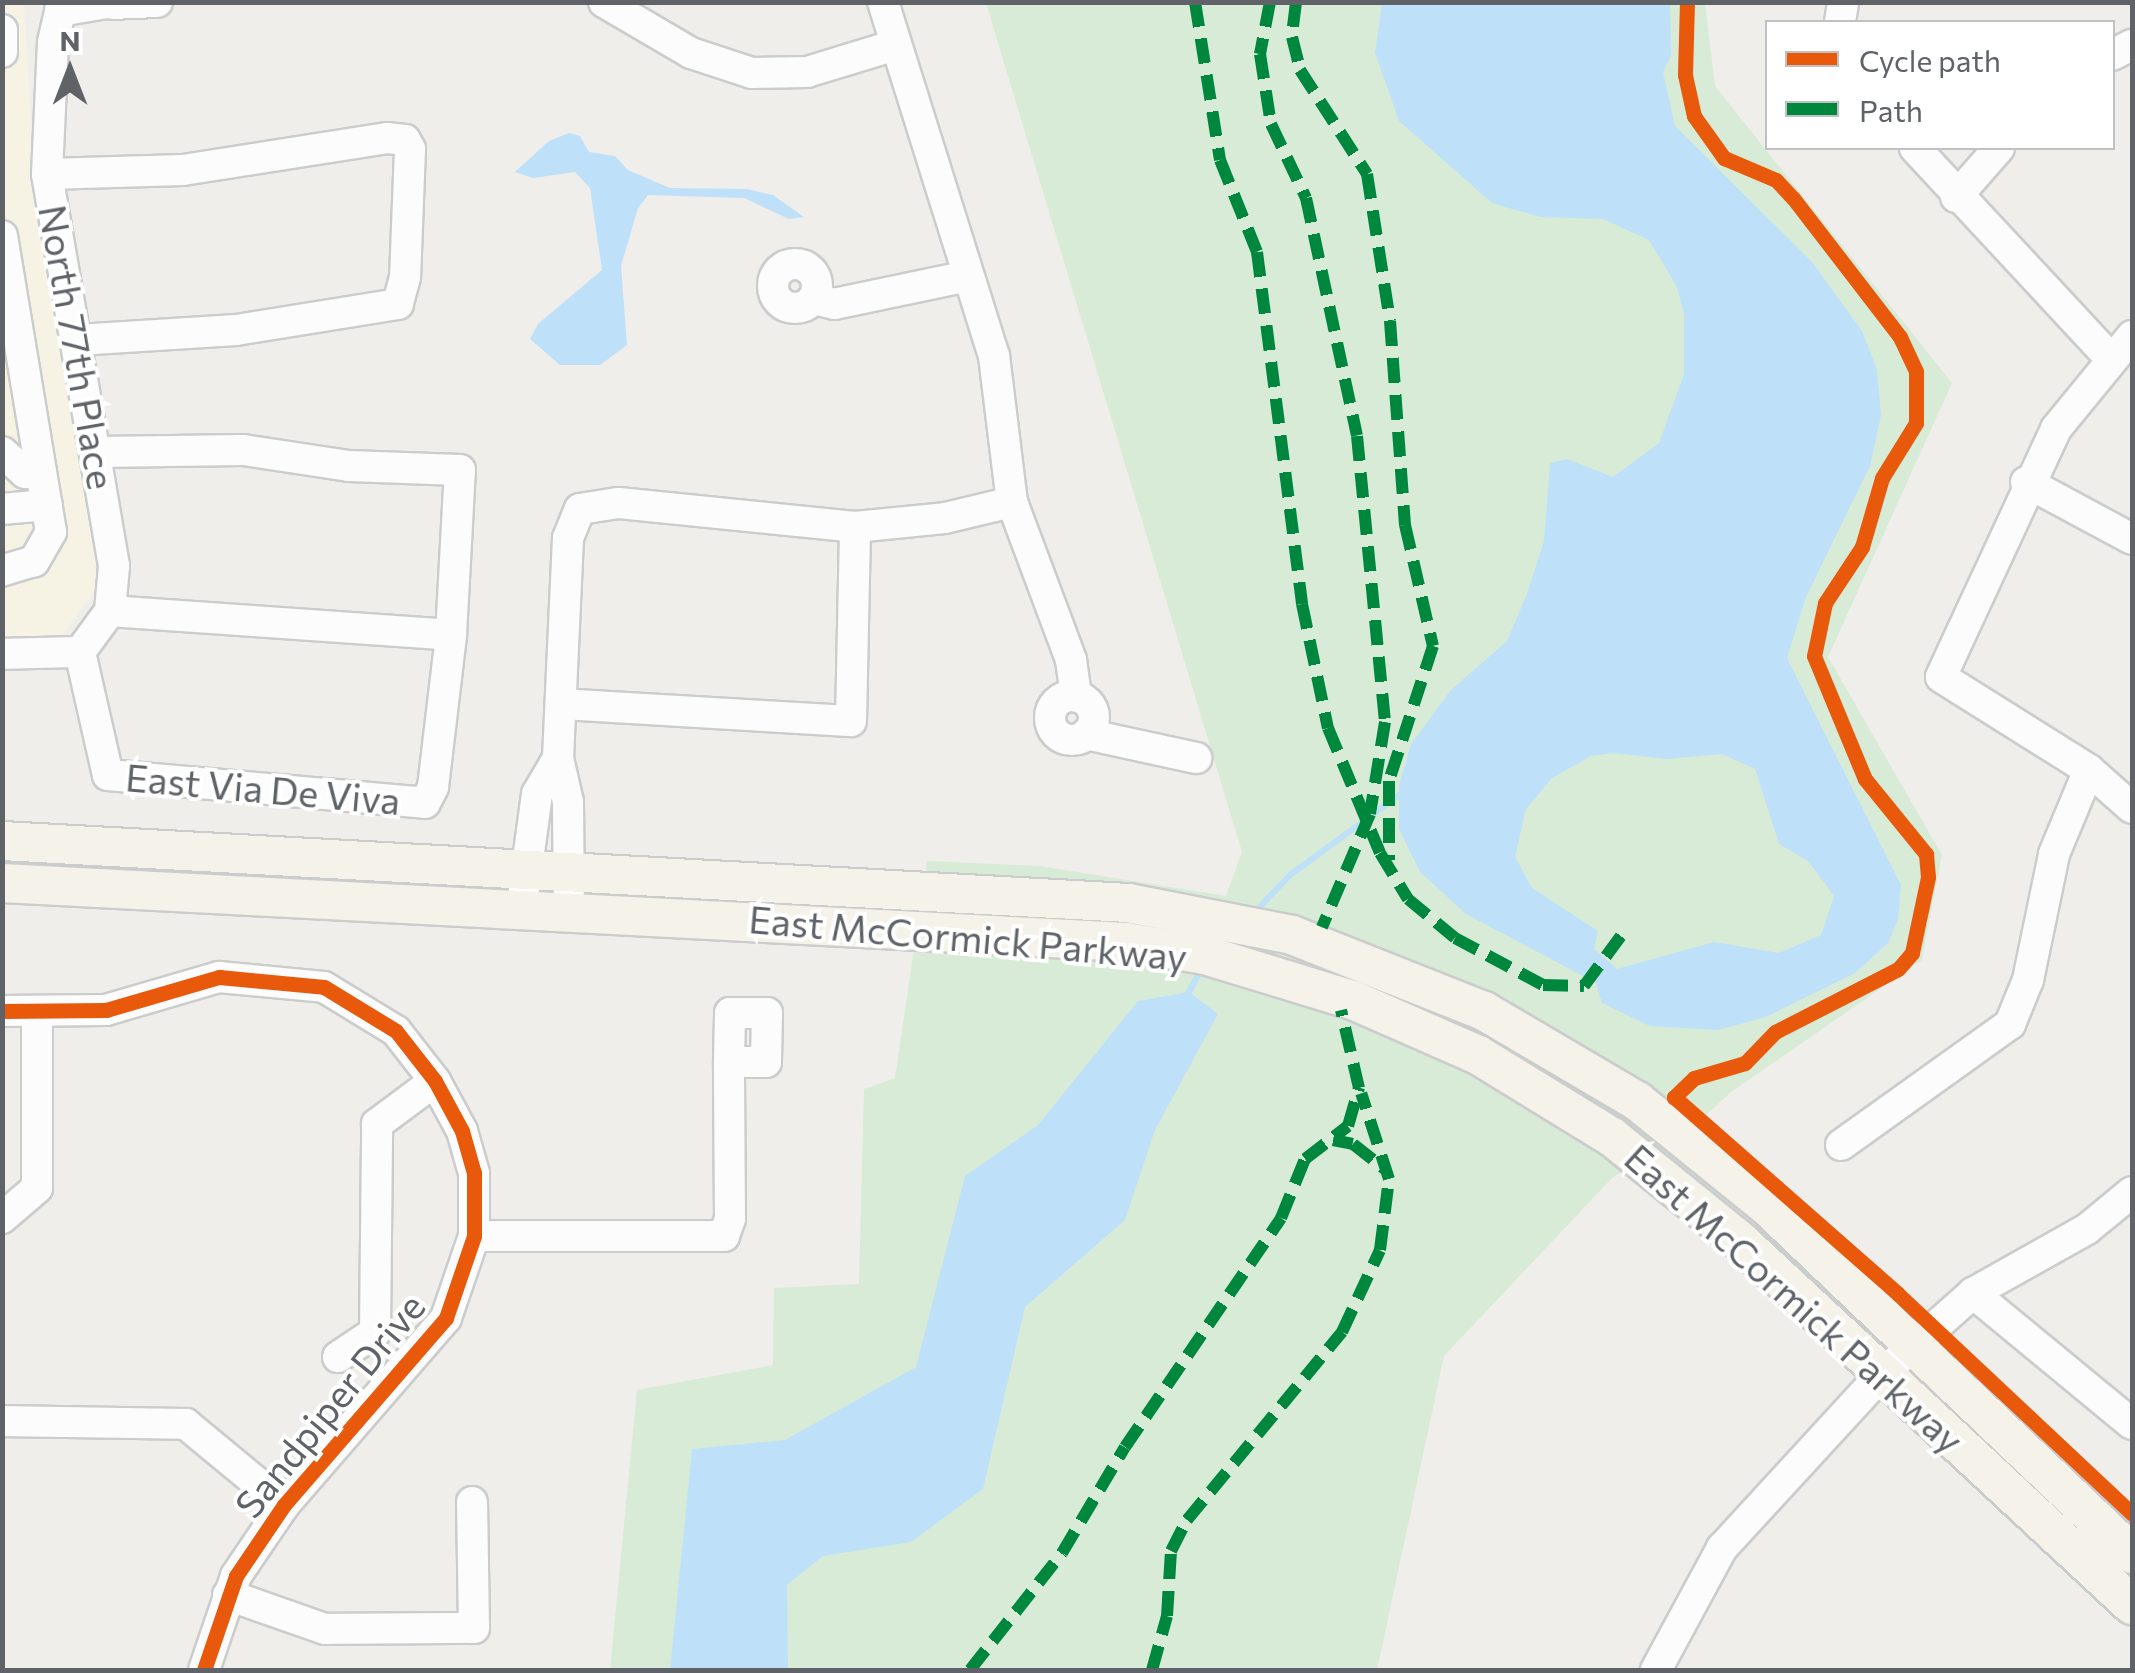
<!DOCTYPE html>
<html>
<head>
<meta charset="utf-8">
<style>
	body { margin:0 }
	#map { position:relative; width:2135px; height:1673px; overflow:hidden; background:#efeeea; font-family:Commissioner,sans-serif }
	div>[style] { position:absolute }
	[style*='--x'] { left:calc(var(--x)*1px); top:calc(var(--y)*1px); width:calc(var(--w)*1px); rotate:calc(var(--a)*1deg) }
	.commercial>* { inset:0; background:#f7f3e4 }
	.green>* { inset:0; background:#d8ebd6 }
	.water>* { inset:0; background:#bfe0f9 }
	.stream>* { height:6px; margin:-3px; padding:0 3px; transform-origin:3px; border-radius:3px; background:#bfe0f9 }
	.roads { filter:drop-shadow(2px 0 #cbcccc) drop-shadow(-2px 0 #cbcccc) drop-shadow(0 2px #cbcccc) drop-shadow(0 -2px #cbcccc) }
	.minor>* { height:30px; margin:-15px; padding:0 15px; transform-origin:15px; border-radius:15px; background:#fdfcfc }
	.minor>.ring { margin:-15px; padding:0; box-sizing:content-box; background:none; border:30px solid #fdfcfc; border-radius:50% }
	.major>* { height:38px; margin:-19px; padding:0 19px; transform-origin:19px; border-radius:19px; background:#f4f2e9 }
	.quiet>* { height:12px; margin-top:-6px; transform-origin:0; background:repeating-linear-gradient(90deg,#00873e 0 25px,transparent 0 37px) }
	.cycleway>* { height:15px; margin:-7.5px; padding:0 7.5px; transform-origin:7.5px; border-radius:7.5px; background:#e8590c }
	span { translate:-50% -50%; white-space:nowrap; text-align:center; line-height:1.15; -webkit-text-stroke:8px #fff; paint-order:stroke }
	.street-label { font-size:38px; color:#5f6368 }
	.frame { position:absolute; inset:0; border:5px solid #5f6368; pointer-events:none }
	.legend { position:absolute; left:1765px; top:20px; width:350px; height:130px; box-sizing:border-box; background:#fff; border:2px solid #bfc1c3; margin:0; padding:12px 18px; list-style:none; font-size:30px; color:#5f6368 }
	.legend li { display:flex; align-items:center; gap:20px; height:50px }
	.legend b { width:50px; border:2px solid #bfc1c3 }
	.north { position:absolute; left:20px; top:20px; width:100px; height:100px; -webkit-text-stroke:8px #fff; paint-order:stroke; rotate:0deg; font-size:28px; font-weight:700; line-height:40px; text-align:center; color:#5f6368 }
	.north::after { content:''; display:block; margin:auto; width:35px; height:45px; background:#5f6368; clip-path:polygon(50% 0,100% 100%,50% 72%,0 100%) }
</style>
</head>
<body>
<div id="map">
	<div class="commercial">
		<div style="clip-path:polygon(2px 3px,24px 3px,34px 179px,104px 579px,61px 636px,3px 637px)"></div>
	</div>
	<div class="green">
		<div style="clip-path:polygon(986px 3px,1705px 3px,1715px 86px,1952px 383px,1828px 657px,1942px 855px,1922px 960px,1731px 1092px,1676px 1143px,1613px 1177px,1444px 1356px,1377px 1670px,610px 1670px,637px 1390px,773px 1365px,774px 1288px,859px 1284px,864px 1089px,895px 1078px,927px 861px,1040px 866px,1226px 896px,1242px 852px)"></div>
	</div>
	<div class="water">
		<div style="clip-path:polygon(evenodd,1382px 3px,1670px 3px,1671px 56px,1663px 72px,1675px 126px,1812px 262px,1862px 331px,1877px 370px,1881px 415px,1870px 466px,1806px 597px,1787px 658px,1901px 885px,1898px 919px,1888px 943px,1855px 973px,1766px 1017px,1718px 1030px,1650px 1026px,1602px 1003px,1596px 983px,1466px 914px,1420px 872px,1399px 829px,1399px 785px,1411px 744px,1451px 690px,1507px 641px,1527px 594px,1544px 541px,1550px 463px,1567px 459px,1613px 477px,1659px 443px,1684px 374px,1684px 314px,1677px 287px,1649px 240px,1603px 219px,1540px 217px,1492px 203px,1399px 121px,1375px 53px,1382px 3px,1613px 753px,1667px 759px,1722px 754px,1755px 769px,1779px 844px,1808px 861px,1834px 896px,1821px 935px,1779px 953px,1714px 942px,1617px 969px,1594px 949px,1598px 931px,1532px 888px,1515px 857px,1526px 809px,1552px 778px,1591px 756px,1613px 753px)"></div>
		<div style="clip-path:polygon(569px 133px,580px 136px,589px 152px,615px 156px,628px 170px,670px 188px,747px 189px,773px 195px,804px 217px,789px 219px,744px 198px,648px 195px,638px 208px,621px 266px,627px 345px,600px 365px,560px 365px,530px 339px,538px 324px,602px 270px,590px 188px,575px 172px,533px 178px,515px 172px,549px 141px)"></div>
		<div style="clip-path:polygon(1189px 992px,1218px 1014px,1155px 1130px,1125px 1220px,1025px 1307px,983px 1489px,911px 1542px,823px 1556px,787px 1585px,788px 1670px,670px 1670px,692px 1449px,785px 1440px,916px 1367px,965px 1176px,1038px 1125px,1138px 1001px)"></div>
	</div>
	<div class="stream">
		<div style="--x:1253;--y:914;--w:54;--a:-46.5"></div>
		<div style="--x:1290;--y:875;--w:139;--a:-36.2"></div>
		<div style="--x:1185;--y:999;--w:38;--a:-61"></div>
	</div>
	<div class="roads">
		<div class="minor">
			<div style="--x:604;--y:2;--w:101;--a:30.4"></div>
			<div style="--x:691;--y:53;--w:64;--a:18.2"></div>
			<div style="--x:752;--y:73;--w:55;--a:-1"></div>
			<div style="--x:807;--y:72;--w:93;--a:-16.9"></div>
			<div style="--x:883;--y:2;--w:371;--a:72.6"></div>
			<div style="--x:994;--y:356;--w:147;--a:83"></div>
			<div style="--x:1012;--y:502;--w:169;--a:69.5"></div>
			<div style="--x:1071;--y:660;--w:37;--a:82"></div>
			<div style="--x:112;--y:4;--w:45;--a:-2.5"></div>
			<div style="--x:1840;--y:22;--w:20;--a:-81"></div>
			<div style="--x:2;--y:30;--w:22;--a:90"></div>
			<div style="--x:2112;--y:55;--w:22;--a:-27"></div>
			<div style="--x:1915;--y:148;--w:288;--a:47.1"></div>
			<div style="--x:47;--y:174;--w:136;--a:-1.7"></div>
			<div style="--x:183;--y:170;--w:206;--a:-8.9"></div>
			<div style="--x:387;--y:138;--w:18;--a:6"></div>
			<div style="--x:405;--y:140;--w:10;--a:61"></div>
			<div style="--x:410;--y:149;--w:128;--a:92.2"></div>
			<div style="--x:405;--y:277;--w:28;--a:105"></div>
			<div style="--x:398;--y:304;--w:164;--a:170.9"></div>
			<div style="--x:236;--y:330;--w:159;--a:176.4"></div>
			<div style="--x:1956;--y:197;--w:65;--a:-48.7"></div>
			<div style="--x:2;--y:236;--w:300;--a:80.6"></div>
			<div style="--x:51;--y:532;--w:34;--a:120"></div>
			<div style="--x:34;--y:561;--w:34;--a:163"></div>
			<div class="ring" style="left:773px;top:264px;width:14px;height:14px"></div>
			<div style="--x:813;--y:299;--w:22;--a:13"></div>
			<div style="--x:834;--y:304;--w:137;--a:-11.8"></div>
			<div style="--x:2132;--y:336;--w:120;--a:129.3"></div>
			<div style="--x:2056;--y:429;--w:273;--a:114.9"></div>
			<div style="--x:1941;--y:677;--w:175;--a:32.1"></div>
			<div style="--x:2089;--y:770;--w:57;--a:41.5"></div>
			<div style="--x:2;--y:452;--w:31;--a:42"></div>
			<div style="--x:25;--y:473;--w:16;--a:-7"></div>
			<div style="--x:2026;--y:482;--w:120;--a:28.3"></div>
			<div style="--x:2;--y:509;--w:45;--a:-5.1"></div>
			<div style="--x:110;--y:611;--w:342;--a:4"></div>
			<div style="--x:80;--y:652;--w:126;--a:77.2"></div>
			<div style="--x:108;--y:775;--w:318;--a:5"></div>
			<div style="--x:425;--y:803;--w:18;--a:-63"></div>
			<div style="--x:433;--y:787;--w:153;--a:-83.2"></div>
			<div style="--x:451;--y:635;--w:165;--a:-86.9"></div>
			<div style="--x:460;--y:470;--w:111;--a:-177.9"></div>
			<div style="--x:349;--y:466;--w:107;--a:-171.4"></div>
			<div style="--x:243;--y:450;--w:145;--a:179.2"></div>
			<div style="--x:80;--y:652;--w:51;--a:-53.8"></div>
			<div style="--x:110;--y:611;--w:45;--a:-84.9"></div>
			<div style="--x:114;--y:566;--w:398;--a:-99.7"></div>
			<div style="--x:47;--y:174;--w:132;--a:-87.4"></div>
			<div style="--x:53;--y:42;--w:32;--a:-77"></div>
			<div style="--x:60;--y:11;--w:53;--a:-9.8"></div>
			<div style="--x:2;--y:654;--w:78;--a:-1.5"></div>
			<div class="ring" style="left:1050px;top:696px;width:14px;height:14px"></div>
			<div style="--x:561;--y:704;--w:290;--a:3.4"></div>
			<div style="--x:851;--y:721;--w:194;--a:-88.8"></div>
			<div style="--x:1086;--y:734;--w:113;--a:12.3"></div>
			<div style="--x:558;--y:758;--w:45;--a:77.2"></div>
			<div style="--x:568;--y:802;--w:106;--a:89.5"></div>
			<div style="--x:524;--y:889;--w:96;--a:-82.2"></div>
			<div style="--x:537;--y:794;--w:42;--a:-59.7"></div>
			<div style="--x:558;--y:758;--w:220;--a:-87.4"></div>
			<div style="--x:568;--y:538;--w:31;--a:-68"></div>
			<div style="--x:580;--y:509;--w:39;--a:-9"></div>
			<div style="--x:619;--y:503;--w:237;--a:5.8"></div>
			<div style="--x:855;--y:527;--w:90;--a:-5.7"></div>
			<div style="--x:945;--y:518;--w:69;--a:-13.4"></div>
			<div style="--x:2;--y:1011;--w:104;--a:-0.6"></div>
			<div style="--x:106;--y:1010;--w:118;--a:-16.3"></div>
			<div style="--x:219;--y:977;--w:105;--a:5.4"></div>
			<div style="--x:324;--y:987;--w:84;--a:31.4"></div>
			<div style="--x:396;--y:1031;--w:63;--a:52"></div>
			<div style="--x:435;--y:1081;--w:57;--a:61.6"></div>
			<div style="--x:462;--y:1131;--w:44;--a:74.1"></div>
			<div style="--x:474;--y:1173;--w:63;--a:90"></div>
			<div style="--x:474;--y:1236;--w:87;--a:108.9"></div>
			<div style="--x:446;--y:1318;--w:247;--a:130.9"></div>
			<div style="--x:284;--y:1505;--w:86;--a:124.1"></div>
			<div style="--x:236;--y:1576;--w:99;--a:108.8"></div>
			<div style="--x:1841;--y:1145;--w:208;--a:-35.6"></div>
			<div style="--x:2010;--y:1024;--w:48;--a:-67.8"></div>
			<div style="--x:2028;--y:980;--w:129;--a:-78.3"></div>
			<div style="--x:2054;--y:854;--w:91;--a:-67.4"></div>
			<div style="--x:2;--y:1218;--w:46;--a:-40.6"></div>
			<div style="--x:37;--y:1188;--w:175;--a:-90"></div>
			<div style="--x:474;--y:1236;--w:250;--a:0"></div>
			<div style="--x:724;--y:1236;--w:18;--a:-71"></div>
			<div style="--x:730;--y:1219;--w:157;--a:-90.4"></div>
			<div style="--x:729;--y:1062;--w:49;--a:-88.8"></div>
			<div style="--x:730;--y:1013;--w:37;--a:0"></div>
			<div style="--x:767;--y:1013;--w:49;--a:91.2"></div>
			<div style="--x:766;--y:1062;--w:37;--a:180"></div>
			<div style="--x:1973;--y:1293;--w:206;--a:39.5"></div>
			<div style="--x:338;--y:1357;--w:45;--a:-34"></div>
			<div style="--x:375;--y:1332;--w:208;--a:-89.4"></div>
			<div style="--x:377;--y:1124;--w:72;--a:-36.6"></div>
			<div style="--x:2;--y:1421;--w:184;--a:0.9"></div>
			<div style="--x:186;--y:1424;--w:127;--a:39.6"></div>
			<div style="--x:228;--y:1595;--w:103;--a:19.3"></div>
			<div style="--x:325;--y:1629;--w:149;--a:-0.4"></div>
			<div style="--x:474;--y:1628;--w:126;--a:-90.9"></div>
			<div style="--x:1656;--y:1670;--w:139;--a:-61.6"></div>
			<div style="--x:1722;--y:1548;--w:238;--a:-47.4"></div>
			<div style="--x:1883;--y:1373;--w:120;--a:-41.6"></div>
			<div style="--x:1973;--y:1293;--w:131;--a:-29.3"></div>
			<div style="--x:2087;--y:1229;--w:58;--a:-39.4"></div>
		</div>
		<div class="major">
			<div style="--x:2;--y:841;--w:1128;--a:3.15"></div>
			<div style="--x:1128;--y:903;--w:167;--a:11"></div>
			<div style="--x:1292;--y:935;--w:206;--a:21.6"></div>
			<div style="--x:1484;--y:1011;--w:178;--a:30.5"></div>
			<div style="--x:1637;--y:1101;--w:169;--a:39"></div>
			<div style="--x:1768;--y:1207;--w:503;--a:43.63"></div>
			<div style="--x:2;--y:883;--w:1126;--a:3"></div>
			<div style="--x:1126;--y:942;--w:80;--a:9.3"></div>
			<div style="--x:1205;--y:955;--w:157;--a:17"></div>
			<div style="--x:1355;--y:1001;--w:134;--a:23.7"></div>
			<div style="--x:1478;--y:1055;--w:157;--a:31.5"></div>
			<div style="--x:1612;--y:1137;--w:162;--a:39"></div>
			<div style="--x:1738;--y:1239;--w:538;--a:42.89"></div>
		</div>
	</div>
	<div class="quiet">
		<div style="--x:1195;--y:2;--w:160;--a:81"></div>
		<div style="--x:1220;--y:160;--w:99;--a:68.1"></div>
		<div style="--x:1257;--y:252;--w:355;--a:82.7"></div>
		<div style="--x:1302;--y:604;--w:127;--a:78.2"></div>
		<div style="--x:1328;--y:728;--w:135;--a:67.4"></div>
		<div style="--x:1380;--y:853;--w:54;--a:58.7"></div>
		<div style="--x:1408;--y:899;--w:61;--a:39.7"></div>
		<div style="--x:1455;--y:938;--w:100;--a:28.1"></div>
		<div style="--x:1543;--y:985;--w:41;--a:1.4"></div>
		<div style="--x:1584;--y:986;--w:71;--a:-53.6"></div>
		<div style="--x:1270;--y:2;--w:53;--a:100.9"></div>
		<div style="--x:1260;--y:54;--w:71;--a:81.1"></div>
		<div style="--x:1271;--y:124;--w:82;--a:64.7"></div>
		<div style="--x:1306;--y:198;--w:243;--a:77.9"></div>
		<div style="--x:1357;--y:436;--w:287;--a:84.4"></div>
		<div style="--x:1385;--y:722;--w:93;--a:99.3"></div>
		<div style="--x:1370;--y:814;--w:123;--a:113"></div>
		<div style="--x:1296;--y:2;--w:35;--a:97"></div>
		<div style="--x:1292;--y:37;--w:34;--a:76"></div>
		<div style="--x:1300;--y:70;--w:124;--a:57.2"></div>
		<div style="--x:1367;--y:174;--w:149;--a:81.1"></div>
		<div style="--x:1390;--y:321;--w:205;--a:85.8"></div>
		<div style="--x:1405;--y:525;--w:124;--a:77"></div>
		<div style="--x:1433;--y:646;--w:142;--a:108.1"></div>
		<div style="--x:1389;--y:781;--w:79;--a:90"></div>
		<div style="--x:1333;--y:1140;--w:20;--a:11"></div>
		<div style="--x:1353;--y:1144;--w:42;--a:38.2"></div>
		<div style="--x:970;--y:1670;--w:149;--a:-51.8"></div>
		<div style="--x:1062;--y:1553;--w:123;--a:-59.3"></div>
		<div style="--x:1125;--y:1447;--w:277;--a:-55.7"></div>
		<div style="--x:1281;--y:1218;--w:64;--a:-67.9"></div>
		<div style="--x:1305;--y:1159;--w:54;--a:-37.5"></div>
		<div style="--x:1348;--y:1126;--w:40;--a:-74"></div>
		<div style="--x:1359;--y:1088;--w:80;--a:-103"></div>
		<div style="--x:1152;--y:1670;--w:56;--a:-74.5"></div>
		<div style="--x:1167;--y:1616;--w:65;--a:-86.5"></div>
		<div style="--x:1171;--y:1551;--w:35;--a:-63"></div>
		<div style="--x:1187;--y:1520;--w:244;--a:-50.5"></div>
		<div style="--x:1342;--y:1332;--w:90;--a:-65.1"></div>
		<div style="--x:1380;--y:1250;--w:72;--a:-82.8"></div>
		<div style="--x:1389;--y:1179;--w:90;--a:-108"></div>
	</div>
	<div class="cycleway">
		<div style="--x:1687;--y:2;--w:73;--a:91.6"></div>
		<div style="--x:1685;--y:75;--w:42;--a:77.6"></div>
		<div style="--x:1694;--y:116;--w:52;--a:54.5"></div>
		<div style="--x:1724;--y:158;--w:56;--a:22.9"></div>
		<div style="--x:1776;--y:180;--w:25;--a:47"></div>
		<div style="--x:1793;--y:198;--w:175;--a:52.4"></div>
		<div style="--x:1900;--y:337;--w:38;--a:65"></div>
		<div style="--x:1916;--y:372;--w:51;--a:90"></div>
		<div style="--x:1916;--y:423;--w:65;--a:121.7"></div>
		<div style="--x:1882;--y:478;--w:72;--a:106.2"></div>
		<div style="--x:1862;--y:547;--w:67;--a:123.5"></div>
		<div style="--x:1825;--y:603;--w:54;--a:101.7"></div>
		<div style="--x:1814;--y:656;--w:133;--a:67.5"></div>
		<div style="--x:1865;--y:779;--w:97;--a:50.9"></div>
		<div style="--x:1926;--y:854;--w:23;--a:85"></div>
		<div style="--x:1928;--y:877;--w:78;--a:101.9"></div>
		<div style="--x:1912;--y:953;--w:21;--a:131"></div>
		<div style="--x:1898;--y:969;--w:138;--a:152.9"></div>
		<div style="--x:1775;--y:1032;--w:43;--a:134.1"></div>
		<div style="--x:1745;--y:1063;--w:53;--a:163.6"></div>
		<div style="--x:1694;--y:1078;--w:28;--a:136"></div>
		<div style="--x:1674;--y:1097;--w:298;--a:41.3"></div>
		<div style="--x:1898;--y:1294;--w:321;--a:43.2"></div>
		<div style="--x:2;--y:1011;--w:104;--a:-0.6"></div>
		<div style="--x:106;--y:1010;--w:118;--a:-16.3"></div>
		<div style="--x:219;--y:977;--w:105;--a:5.4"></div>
		<div style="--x:324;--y:987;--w:84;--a:31.4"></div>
		<div style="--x:396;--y:1031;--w:63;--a:52"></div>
		<div style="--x:435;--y:1081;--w:57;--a:61.6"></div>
		<div style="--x:462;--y:1131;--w:44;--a:74.1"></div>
		<div style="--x:474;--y:1173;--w:63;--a:90"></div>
		<div style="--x:474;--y:1236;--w:87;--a:108.9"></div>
		<div style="--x:446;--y:1318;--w:247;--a:130.9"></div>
		<div style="--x:284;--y:1505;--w:86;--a:124.1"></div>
		<div style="--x:236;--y:1576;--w:99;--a:108.8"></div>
	</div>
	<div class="street-label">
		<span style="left:78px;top:347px;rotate:80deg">North 77th Place</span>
		<span style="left:263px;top:788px;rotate:5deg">East Via De Viva</span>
		<span style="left:968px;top:937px;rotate:5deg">East McCormick Parkway</span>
		<span style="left:1795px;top:1298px;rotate:42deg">East McCormick Parkway</span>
		<span style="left:329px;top:1405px;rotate:-51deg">Sandpiper Drive</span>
	</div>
	<div class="frame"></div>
	<ul class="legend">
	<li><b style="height:12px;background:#e8590c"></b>Cycle path</li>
	<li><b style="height:12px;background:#00873e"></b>Path</li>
	</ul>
	<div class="north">N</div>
</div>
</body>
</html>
